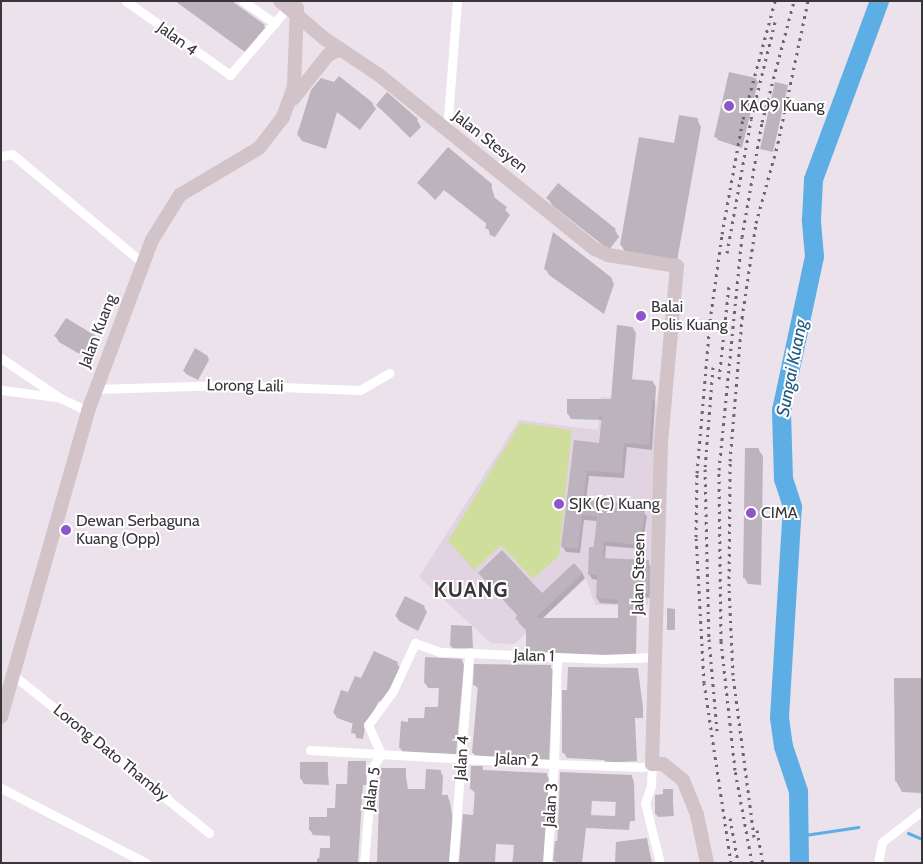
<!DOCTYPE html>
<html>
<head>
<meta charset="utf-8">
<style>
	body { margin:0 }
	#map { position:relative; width:923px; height:864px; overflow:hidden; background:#ebe2eb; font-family:Cabin,sans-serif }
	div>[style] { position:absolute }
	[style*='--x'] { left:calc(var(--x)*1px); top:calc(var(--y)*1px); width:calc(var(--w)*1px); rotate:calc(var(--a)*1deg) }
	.built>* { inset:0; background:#e2d3e2 }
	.green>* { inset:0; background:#d0de9d }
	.shadow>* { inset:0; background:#0003 }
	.stream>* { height:3px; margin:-1.5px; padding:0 1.5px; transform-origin:1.5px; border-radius:1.5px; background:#5eaee6 }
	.river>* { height:19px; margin:-9.5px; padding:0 9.5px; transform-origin:9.5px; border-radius:9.5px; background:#5eaee6 }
	.building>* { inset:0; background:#bcb3bd }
	.street>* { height:9px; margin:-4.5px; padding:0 4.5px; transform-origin:4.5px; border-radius:4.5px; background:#fff }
	.secondary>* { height:14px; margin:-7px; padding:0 7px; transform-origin:7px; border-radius:7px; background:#d2c3c8 }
	.rail>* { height:3px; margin-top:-1.5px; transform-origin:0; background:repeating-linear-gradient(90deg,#6c676c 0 2.5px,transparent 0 7.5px) }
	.dots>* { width:14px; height:14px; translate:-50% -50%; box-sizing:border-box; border:2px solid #fff; border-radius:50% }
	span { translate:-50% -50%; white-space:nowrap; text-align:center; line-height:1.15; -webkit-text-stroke:4px #fff; paint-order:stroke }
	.street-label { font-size:16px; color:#393539 }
	.poi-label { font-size:16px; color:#393539 }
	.left { translate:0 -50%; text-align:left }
	.water-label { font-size:18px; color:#215b81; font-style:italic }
	.district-label { font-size:21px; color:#393539; font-weight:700; letter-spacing:1px }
	.frame { position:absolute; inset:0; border:2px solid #393539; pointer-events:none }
</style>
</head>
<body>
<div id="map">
	<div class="built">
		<div style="clip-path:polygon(601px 397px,657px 401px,648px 605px,595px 605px,586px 579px,514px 644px,491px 643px,419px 577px,519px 420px,598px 430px)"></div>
	</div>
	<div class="green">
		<div style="clip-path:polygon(520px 423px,572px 430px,559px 556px,533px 579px,501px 545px,474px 570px,448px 541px)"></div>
	</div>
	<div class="shadow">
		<div style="clip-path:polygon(175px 1px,230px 1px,264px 26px,268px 33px,249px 55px)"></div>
		<div style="clip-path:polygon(756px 79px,758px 82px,742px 148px,718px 140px,716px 136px)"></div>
		<div style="clip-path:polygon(312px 91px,372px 103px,376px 109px,360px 130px,337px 112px,326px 149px,302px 141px,298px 135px)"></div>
		<div style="clip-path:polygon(377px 105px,417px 120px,421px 127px,410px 138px)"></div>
		<div style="clip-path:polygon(697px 119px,701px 127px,677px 261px,625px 252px,621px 245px,675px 144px)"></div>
		<div style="clip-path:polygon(419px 183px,491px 185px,495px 199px,510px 215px,495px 237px,490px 235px,487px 224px,444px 190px,435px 200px)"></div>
		<div style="clip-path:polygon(548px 198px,615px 230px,619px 237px,609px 250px,552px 205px)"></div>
		<div style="clip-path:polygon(546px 269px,611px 278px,614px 284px,604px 314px,549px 275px)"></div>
		<div style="clip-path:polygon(633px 328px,636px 333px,632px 380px,653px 382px,656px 387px,652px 450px,627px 447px,624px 478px,589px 476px,586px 501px,632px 504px,647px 516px,642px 549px,606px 546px,605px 559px,648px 562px,651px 567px,650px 598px,642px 597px,642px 605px,637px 605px,636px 656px,530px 653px,527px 631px,519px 623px,518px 616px,479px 573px,542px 594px,582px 573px,585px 578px,542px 619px,619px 619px,619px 604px,600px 603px,597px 598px,598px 580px,592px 579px,589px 574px,598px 521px,584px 520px,580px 553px,566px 552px,563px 547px,575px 442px,601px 445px,603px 420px,571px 419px,568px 414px,612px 400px)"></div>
		<div style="clip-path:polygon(56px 337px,95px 337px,98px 343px,88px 359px,59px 342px)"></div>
		<div style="clip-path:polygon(208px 357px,209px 360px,198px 380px,186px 374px,184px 371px)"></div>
		<div style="clip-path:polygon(758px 449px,763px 456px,761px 585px,748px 584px,744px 577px)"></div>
		<div style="clip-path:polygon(424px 607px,427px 612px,418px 631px,399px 621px,396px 616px)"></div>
		<div style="clip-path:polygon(472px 627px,473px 648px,453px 649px,451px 646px)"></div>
		<div style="clip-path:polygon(462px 660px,464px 665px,456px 754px,403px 752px,400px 748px,409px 723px,425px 720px,439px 709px,440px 688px,428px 688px,425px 683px)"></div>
		<div style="clip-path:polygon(397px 663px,400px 668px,383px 703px,379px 701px,365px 727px,363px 739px,356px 738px,354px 724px,337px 718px,334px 713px,361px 680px)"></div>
		<div style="clip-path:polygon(550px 666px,553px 671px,549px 762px,476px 757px,473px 753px,479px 689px,474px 685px)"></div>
		<div style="clip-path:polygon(638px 669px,643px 708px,643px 718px,635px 718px,637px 761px,606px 763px,604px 760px,567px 758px,564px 753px,569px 691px)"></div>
		<div style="clip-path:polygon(922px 679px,922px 793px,902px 792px,896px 781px)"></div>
		<div style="clip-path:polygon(365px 762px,367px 785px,363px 785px,358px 862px,317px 863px,317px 859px,331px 849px,332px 836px,313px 835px,310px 830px,336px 809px)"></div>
		<div style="clip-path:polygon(327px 763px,329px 785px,304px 784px,301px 779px)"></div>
		<div style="clip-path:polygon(482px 767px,484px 772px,546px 774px,549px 779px,544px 863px,512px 863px,515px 845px,496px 844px,495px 863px,462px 863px,474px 816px,476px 794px,471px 789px)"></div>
		<div style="clip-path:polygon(405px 769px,408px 790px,426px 791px,440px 771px,443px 776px,442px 796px,448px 797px,450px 802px,453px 820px,449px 863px,372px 863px,379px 861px)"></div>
		<div style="clip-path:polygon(evenodd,561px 773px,632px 777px,634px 782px,635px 821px,630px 821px,629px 830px,586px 828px,582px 863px,556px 863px,561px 773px,592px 801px,617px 802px,616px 818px,591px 816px,592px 801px)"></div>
		<div style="clip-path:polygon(672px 790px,674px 816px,658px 817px,656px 814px,664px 796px)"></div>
		<div style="clip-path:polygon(647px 840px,652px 863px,616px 863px)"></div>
	</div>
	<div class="stream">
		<div style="--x:908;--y:833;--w:15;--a:23"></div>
		<div style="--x:798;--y:836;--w:61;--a:-8.5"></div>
	</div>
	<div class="river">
		<div style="--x:799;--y:863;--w:72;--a:-90.8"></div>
		<div style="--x:798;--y:791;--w:47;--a:-108.4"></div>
		<div style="--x:783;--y:746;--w:29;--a:-98"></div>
		<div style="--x:779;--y:717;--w:211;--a:-86.5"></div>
		<div style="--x:792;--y:506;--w:28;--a:-108"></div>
		<div style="--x:783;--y:479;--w:69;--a:-91.7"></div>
		<div style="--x:781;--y:410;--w:157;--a:-77.9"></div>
		<div style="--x:814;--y:256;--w:37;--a:-95"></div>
		<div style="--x:811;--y:219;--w:40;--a:-87.1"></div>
		<div style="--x:813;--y:179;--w:190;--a:-69.7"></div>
	</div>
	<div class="building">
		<div style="clip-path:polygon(179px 1px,232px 1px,265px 25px,244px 49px)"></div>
		<div style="clip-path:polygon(729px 72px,756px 78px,741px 146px,714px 137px)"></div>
		<div style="clip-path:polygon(339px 76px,373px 103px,356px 124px,334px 107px,322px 143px,297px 135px,311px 90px,321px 78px,334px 82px)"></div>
		<div style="clip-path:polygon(775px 82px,788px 85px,773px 152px,760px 149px)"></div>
		<div style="clip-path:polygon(387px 92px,418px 119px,406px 132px,376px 105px)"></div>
		<div style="clip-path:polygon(679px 115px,698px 118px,673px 255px,620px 245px,639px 137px,674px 143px)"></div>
		<div style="clip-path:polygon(448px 147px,492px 184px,491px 195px,507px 207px,491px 231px,485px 228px,487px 221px,440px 184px,431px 195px,417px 183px)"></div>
		<div style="clip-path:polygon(558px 183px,616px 229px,604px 243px,546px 198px)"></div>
		<div style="clip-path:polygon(553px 232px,612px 278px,601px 309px,544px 269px)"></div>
		<div style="clip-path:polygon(66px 318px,96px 336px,85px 355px,54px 336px)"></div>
		<div style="clip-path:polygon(617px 325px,633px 327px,629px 379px,653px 381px,650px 445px,624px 443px,622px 473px,587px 471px,583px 500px,633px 503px,633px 509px,645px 510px,640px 545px,604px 541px,603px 558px,649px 560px,648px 593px,640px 592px,639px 601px,635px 600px,633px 652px,526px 648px,526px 629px,515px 618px,518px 615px,478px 573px,502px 550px,542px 593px,574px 563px,583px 573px,535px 618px,618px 618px,618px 600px,596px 598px,597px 575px,588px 575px,589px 547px,594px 547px,597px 516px,582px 515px,578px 549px,561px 547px,574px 440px,599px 443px,602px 415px,567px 414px,567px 399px,611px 399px)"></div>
		<div style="clip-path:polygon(195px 348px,208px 356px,196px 378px,183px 371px)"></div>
		<div style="clip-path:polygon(745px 448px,759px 448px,757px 578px,743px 578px)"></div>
		<div style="clip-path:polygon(405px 596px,425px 606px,415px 626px,395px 616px)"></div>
		<div style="clip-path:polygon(667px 608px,675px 609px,675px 630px,667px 630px)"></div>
		<div style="clip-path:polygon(451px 625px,472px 626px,472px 645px,450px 646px)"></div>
		<div style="clip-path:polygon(374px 651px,398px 662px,382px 695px,380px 698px,376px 697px,363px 722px,361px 735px,351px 733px,353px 721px,333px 713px,341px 690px,348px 692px,355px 676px,361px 678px)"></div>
		<div style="clip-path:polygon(425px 657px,462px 659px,454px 749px,399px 748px,401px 721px,408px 722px,408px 718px,424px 718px,425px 707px,438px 707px,439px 684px,424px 683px)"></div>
		<div style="clip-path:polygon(474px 664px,551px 665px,547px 757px,472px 753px,478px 685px,473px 685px)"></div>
		<div style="clip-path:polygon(568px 667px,638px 668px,637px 702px,641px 702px,641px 714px,633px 714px,635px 757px,602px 758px,602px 755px,562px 753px,562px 690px,567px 690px)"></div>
		<div style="clip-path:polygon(894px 678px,922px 678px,922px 783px,895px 781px)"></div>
		<div style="clip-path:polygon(348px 761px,366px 761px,365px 781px,361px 781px,356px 858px,353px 863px,319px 863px,320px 848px,330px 848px,330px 832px,309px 830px,309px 817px,327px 817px,327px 808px,335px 808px,336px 784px,347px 784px)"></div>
		<div style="clip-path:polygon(300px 762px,328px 762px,327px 780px,300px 779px)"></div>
		<div style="clip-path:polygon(471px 766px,483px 766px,482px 770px,547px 773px,541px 863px,513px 863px,514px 840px,494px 839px,492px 863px,459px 863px,463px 814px,473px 815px,475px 790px,470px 789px)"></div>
		<div style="clip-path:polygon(380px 768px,406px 768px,405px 789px,425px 789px,426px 769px,441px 770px,440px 795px,448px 795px,447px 813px,450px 814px,447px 863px,399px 860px,399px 863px,377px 863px)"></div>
		<div style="clip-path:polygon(evenodd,560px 772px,632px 775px,633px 816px,628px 816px,627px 826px,584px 823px,580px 862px,553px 861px,555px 841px,558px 841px,560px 772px,590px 796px,616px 798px,615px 816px,589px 815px,590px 796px)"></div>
		<div style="clip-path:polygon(663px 789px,673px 789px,673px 813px,655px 814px,655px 795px,663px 794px)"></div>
		<div style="clip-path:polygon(647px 838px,651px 863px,615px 863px,616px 842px)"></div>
	</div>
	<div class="street">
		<div style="--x:126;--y:1;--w:128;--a:35.4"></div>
		<div style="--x:230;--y:75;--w:89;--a:-49.5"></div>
		<div style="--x:243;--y:1;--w:39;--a:35"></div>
		<div style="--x:447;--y:131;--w:130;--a:-85.6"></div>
		<div style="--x:1;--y:156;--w:11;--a:-10"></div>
		<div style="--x:12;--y:154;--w:170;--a:39.8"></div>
		<div style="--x:1;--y:358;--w:71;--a:34.1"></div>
		<div style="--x:60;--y:398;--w:31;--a:25"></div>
		<div style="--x:95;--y:389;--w:132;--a:-1.7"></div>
		<div style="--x:227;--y:385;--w:133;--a:2.2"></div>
		<div style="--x:360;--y:390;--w:34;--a:-30"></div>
		<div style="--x:1;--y:390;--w:56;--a:7.1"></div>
		<div style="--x:12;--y:674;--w:253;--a:38.9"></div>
		<div style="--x:310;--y:750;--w:244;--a:3.3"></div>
		<div style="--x:554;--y:764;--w:89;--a:1.9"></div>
		<div style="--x:643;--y:767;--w:9;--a:-18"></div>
		<div style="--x:652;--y:764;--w:22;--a:93"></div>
		<div style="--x:651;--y:786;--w:18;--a:109"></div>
		<div style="--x:645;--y:803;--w:62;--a:76"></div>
		<div style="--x:381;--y:754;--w:32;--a:-114"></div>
		<div style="--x:368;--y:725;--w:42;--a:-53.7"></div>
		<div style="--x:393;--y:691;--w:53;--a:-65.4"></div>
		<div style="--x:415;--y:643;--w:27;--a:20"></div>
		<div style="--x:440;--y:652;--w:29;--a:2"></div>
		<div style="--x:469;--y:653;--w:134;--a:2.6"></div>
		<div style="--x:603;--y:659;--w:51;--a:-2.2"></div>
		<div style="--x:1;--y:788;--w:163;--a:27.3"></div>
		<div style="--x:364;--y:863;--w:95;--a:-85.2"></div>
		<div style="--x:372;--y:768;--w:17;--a:-57"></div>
		<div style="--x:453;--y:863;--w:211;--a:-85.6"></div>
		<div style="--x:547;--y:863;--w:99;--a:-86"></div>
		<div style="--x:554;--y:764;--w:107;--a:-88.4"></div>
		<div style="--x:878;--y:863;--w:21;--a:-79"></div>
		<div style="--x:882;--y:842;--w:51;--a:-37.8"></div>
	</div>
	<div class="secondary">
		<div style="--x:280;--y:1;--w:59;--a:40.2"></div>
		<div style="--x:325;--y:39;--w:65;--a:33.7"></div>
		<div style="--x:379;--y:75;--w:277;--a:38.9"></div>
		<div style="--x:595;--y:249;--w:14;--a:25"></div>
		<div style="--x:608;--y:255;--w:70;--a:9.1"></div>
		<div style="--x:677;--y:266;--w:178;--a:95.2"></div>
		<div style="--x:661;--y:443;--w:321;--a:91.6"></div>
		<div style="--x:652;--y:764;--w:11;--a:0"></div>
		<div style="--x:663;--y:764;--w:26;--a:39"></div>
		<div style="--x:683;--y:780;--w:38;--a:68"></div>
		<div style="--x:697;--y:815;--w:49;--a:78.2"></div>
		<div style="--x:293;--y:99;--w:56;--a:-51.5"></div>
		<div style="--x:328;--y:55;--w:14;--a:-25"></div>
		<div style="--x:1;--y:717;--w:318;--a:-74.1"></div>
		<div style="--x:88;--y:411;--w:183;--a:-69.5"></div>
		<div style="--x:152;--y:240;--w:53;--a:-58.1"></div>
		<div style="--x:180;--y:195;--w:92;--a:-30.7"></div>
		<div style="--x:259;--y:148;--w:39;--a:-52"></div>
		<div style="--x:283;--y:117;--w:33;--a:-70"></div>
		<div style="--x:294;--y:86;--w:78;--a:-87.8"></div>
	</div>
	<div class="rail">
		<div style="--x:727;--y:253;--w:136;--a:-79.8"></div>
		<div style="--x:751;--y:119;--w:104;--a:-76.1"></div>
		<div style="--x:713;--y:367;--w:102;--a:94.5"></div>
		<div style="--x:705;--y:469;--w:170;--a:88.7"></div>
		<div style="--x:709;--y:639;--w:92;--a:85"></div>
		<div style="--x:719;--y:379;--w:95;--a:-83.9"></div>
		<div style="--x:730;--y:818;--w:45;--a:79.7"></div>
		<div style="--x:757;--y:830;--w:34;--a:80"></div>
		<div style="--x:754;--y:837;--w:163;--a:-97.4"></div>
		<div style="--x:733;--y:675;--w:89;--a:-92.6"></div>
		<div style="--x:729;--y:586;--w:125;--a:-89.5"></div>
		<div style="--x:730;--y:461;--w:144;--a:-85.2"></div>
		<div style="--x:742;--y:318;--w:96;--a:-81.6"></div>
		<div style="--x:756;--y:223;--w:83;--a:-74.6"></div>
		<div style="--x:778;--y:143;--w:145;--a:-78.1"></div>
		<div style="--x:731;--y:863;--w:182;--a:-98.5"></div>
		<div style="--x:704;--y:683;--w:146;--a:-93.1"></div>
		<div style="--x:696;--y:537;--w:64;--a:-89.1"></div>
		<div style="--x:697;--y:473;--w:153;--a:-85.1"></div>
		<div style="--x:710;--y:321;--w:88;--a:-82.1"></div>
		<div style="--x:722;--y:234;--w:117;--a:-79.7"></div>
		<div style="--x:743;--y:119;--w:122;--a:-74.8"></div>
		<div style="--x:752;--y:863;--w:95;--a:-100.4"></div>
		<div style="--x:735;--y:770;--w:130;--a:-96.2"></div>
		<div style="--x:721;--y:641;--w:171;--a:-90.7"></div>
		<div style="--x:719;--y:470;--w:234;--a:-84.4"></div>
		<div style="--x:742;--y:237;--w:117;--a:-80.1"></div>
		<div style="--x:762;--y:122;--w:125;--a:-75.2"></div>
	</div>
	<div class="dots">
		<div style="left:729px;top:106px;background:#8f54cb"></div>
		<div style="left:641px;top:316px;background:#8f54cb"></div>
		<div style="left:559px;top:504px;background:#8f54cb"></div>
		<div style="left:751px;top:513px;background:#8f54cb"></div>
		<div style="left:66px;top:530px;background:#8f54cb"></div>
	</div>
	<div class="street-label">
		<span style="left:177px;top:39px;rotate:36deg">Jalan 4</span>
		<span style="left:490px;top:142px;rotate:38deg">Jalan Stesyen</span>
		<span style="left:98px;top:331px;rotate:-69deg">Jalan Kuang</span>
		<span style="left:245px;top:386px;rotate:1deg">Lorong Laili</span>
		<span style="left:639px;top:574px;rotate:-89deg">Jalan Stesen</span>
		<span style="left:534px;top:656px;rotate:2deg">Jalan 1</span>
		<span style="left:111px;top:753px;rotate:39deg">Lorong Dato Thamby</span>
		<span style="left:462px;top:758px;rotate:-86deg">Jalan 4</span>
		<span style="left:517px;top:760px;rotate:3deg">Jalan 2</span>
		<span style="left:372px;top:789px;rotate:-82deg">Jalan 5</span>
		<span style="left:551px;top:805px;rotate:-86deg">Jalan 3</span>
	</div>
	<div class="poi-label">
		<span class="left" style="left:740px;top:106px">KA09 Kuang</span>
		<span class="left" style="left:651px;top:316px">Balai<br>Polis Kuang</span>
		<span class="left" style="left:569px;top:504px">SJK (C) Kuang</span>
		<span class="left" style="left:761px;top:513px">CIMA</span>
		<span class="left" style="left:76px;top:530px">Dewan Serbaguna<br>Kuang (Opp)</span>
	</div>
	<div class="water-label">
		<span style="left:792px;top:368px;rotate:-79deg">Sungai Kuang</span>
	</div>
	<div class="district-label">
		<span style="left:471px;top:590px">KUANG</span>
	</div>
	<div class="frame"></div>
</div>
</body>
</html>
